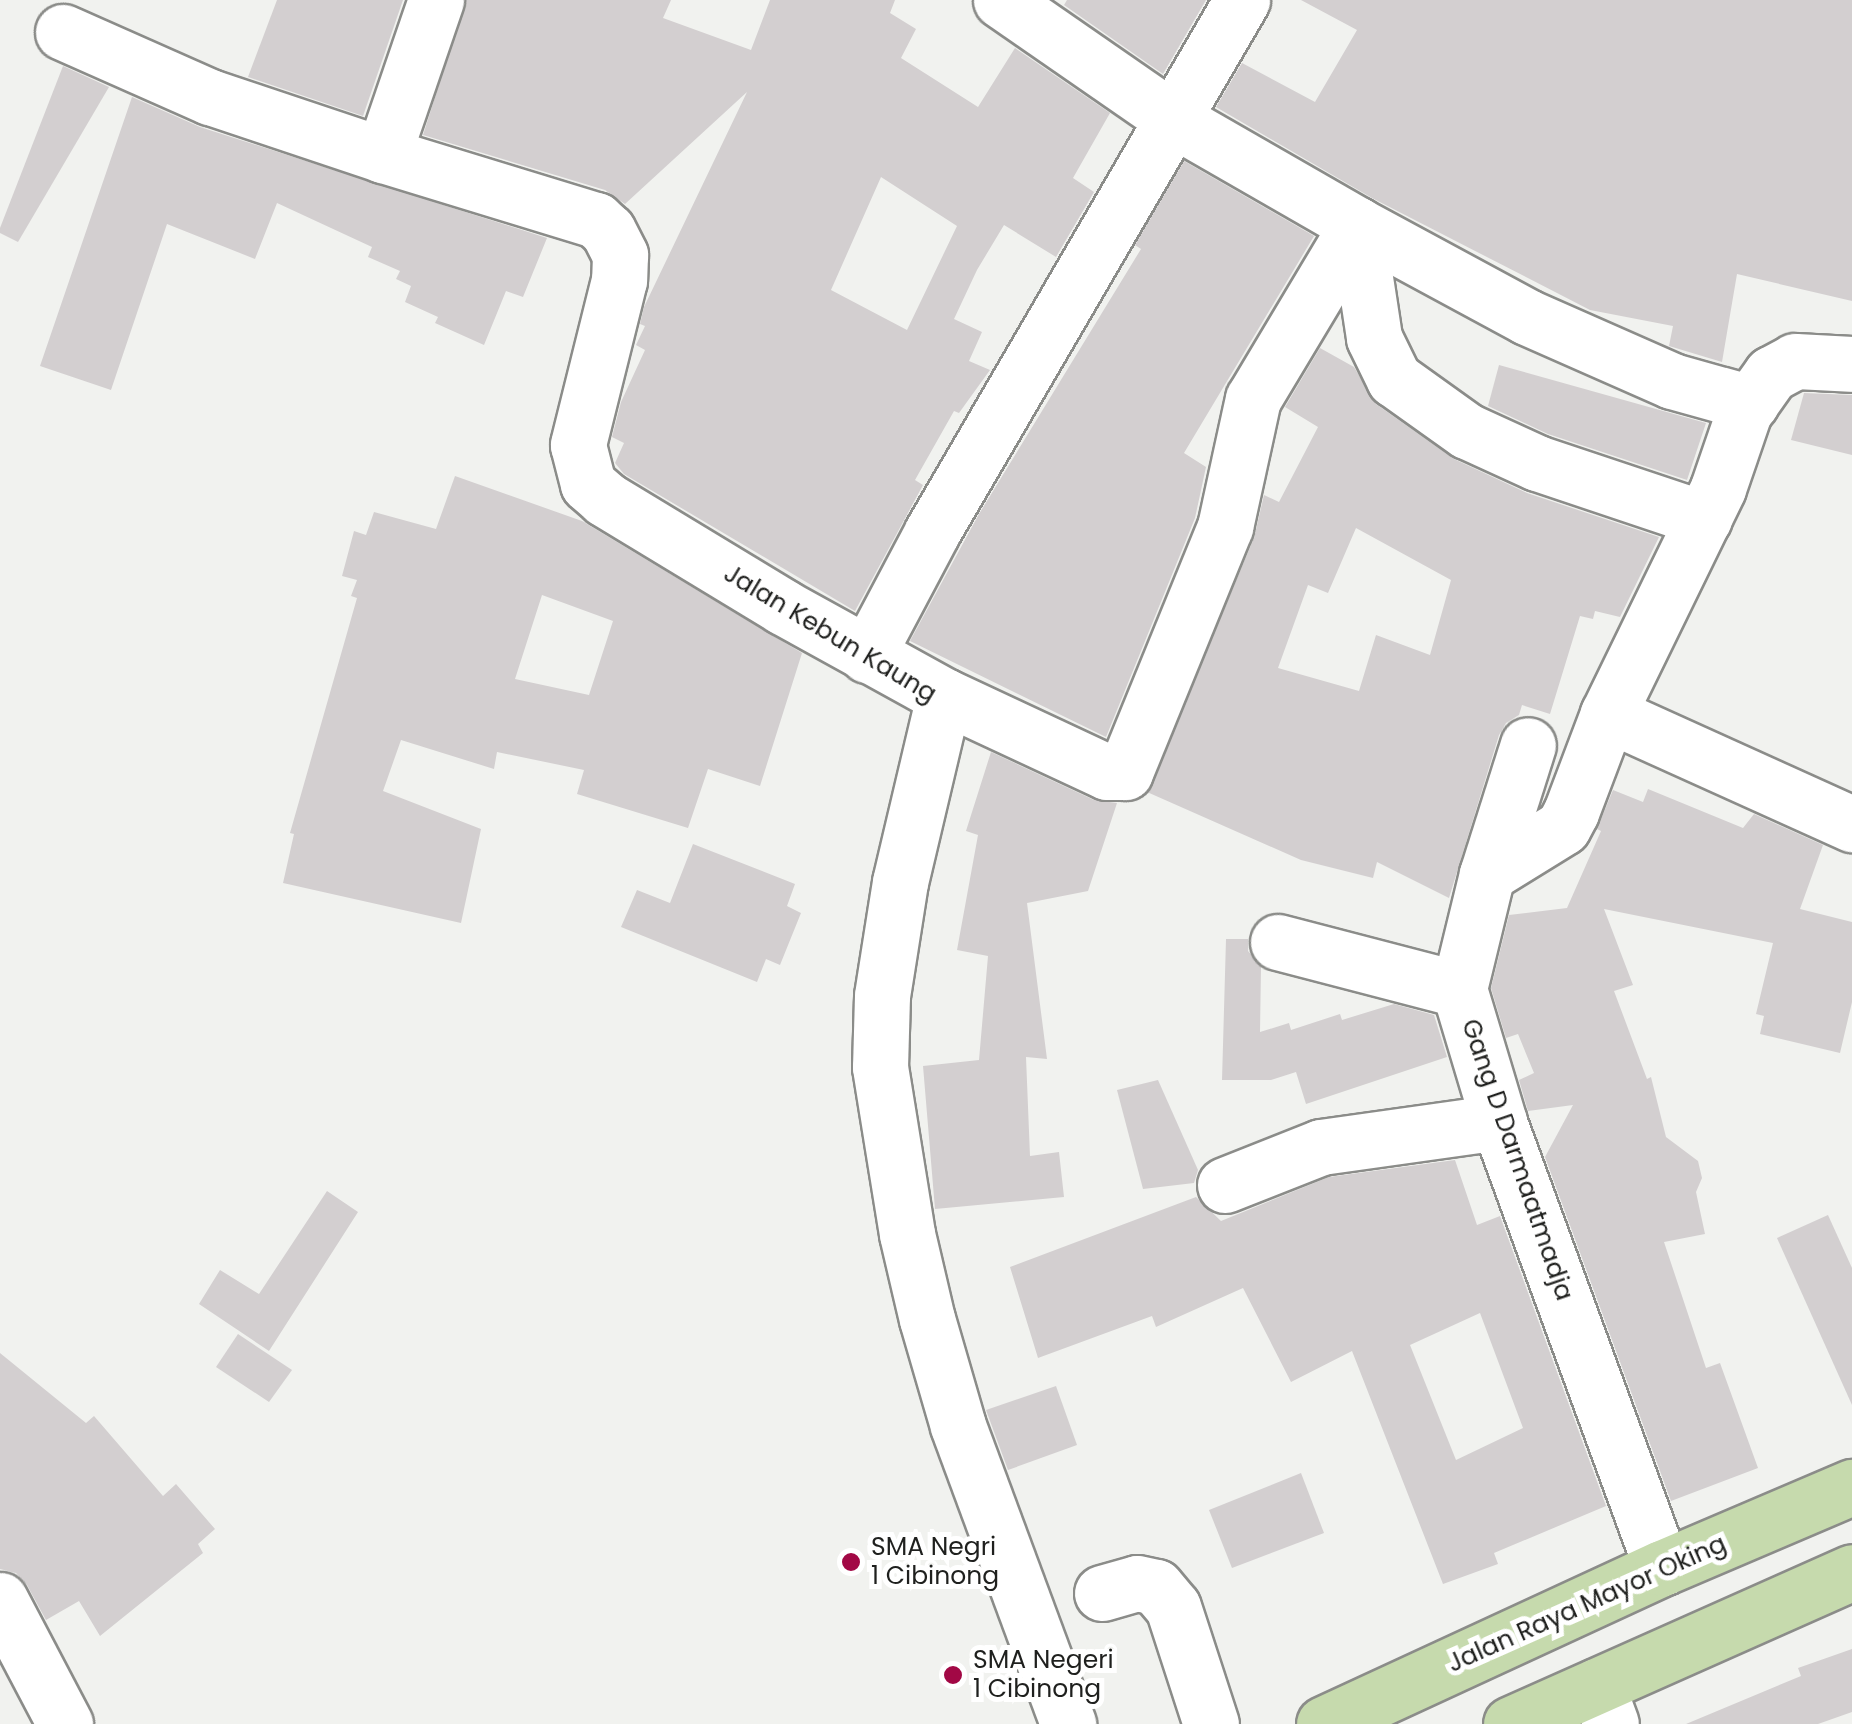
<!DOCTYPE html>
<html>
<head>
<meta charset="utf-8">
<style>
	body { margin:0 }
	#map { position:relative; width:1852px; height:1724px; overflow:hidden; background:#f1f2ef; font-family:Poppins,sans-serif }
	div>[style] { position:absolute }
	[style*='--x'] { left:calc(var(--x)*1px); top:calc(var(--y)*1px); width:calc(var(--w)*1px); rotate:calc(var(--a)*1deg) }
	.building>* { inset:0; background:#d3cfd0 }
	.roads { filter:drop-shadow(2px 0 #8b8c89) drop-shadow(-2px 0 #8b8c89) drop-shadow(0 2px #8b8c89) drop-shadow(0 -2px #8b8c89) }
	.minor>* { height:55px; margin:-27.5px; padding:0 27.5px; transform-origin:27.5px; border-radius:27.5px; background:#fff }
	.major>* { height:55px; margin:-27.5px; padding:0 27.5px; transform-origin:27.5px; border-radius:27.5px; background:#c6daad }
	.dots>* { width:28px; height:28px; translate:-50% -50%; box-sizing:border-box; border:5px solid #fff; border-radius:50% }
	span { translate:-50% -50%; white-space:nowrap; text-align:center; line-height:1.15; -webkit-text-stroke:10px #fff; paint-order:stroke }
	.street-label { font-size:25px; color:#1f201e }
	.poi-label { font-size:25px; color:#1f201e }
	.left { translate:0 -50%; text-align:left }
</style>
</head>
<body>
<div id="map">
	<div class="building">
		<div style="clip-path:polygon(277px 0,403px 0,363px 116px,248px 77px)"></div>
		<div style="clip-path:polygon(evenodd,466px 0,671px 0,663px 18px,751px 50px,770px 0,895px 0,890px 13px,916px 29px,901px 58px,978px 107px,1015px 48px,1110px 113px,1073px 178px,1094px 192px,1056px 257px,1004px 225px,977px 270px,954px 319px,982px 332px,969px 361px,990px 370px,959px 413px,954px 411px,915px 480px,923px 485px,855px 611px,624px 474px,615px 463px,624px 443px,612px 437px,621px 402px,645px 350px,636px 345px,645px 326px,640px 324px,644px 307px,747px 92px,625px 204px,605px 190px,423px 135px,466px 0,881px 177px,957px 226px,907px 330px,831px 290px,881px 177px)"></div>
		<div style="clip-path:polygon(1067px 0,1206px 0,1163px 74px,1064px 5px)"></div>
		<div style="clip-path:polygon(1301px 0,1852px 0,1852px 301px,1737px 274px,1722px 362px,1669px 346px,1673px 326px,1590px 310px,1372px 198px,1216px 107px,1242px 63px,1315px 102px,1357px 30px)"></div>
		<div style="clip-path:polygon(63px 66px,109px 87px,18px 242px,0 233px,0 228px)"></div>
		<div style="clip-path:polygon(132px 97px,200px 127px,547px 238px,523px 297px,506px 291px,484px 345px,435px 323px,438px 317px,405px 302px,411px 286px,396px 279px,400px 271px,368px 257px,372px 247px,277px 203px,255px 259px,167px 224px,111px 390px,40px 366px)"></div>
		<div style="clip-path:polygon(1184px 161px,1314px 236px,1184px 453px,1206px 467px,1195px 518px,1106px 737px,910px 641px,979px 514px,1141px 249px,1135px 245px)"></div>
		<div style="clip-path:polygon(evenodd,1320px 348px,1354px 367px,1376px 404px,1454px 459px,1527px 493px,1659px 537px,1620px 617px,1595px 611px,1593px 619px,1580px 616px,1550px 714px,1522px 705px,1519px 715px,1506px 723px,1499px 735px,1449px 898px,1377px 862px,1373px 878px,1301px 860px,1147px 792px,1254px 538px,1264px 495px,1279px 502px,1318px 427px,1285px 407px,1320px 348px,1356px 528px,1451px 580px,1430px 655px,1376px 635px,1359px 691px,1278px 668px,1308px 585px,1328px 593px,1356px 528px)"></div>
		<div style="clip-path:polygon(1499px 365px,1706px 423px,1687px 480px,1548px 434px,1488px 406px)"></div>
		<div style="clip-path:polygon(1804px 393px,1852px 395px,1852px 455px,1791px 440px)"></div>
		<div style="clip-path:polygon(evenodd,455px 476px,582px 521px,802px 653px,760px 786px,708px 769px,688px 828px,577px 794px,584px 770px,497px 752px,494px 769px,401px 740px,383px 791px,481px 829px,461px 923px,283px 883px,294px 834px,290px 833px,357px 598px,351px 596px,357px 580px,342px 576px,354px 531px,366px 535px,374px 512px,436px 529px,455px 476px,542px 595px,613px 621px,589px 695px,515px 679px,542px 595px)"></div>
		<div style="clip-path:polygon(991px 752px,1094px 800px,1117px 803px,1088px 891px,1027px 903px,1047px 1059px,1026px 1057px,1030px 1156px,1059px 1152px,1064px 1197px,935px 1209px,923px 1066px,979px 1060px,988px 956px,957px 950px,978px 835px,966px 831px)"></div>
		<div style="clip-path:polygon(1648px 789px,1743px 828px,1754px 814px,1823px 845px,1800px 909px,1852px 922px,1852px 1002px,1840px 1053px,1760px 1034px,1764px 1016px,1756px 1014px,1773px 943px,1604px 909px,1633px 985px,1614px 991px,1647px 1079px,1651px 1077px,1666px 1137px,1698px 1161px,1702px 1178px,1696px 1192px,1705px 1234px,1664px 1242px,1706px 1368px,1720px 1363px,1758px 1468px,1671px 1501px,1545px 1157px,1573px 1105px,1528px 1111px,1519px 1080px,1534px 1073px,1518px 1034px,1506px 1038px,1491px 988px,1509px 915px,1567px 908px,1601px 831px,1597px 829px,1613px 790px,1643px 802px)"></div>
		<div style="clip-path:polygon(693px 844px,795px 884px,787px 906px,801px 913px,780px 965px,766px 959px,757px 982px,621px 927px,637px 890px,670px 903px)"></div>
		<div style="clip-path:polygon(1226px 939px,1248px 939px,1248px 951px,1261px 967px,1260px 1032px,1289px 1023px,1291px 1030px,1340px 1014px,1342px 1020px,1394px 1004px,1434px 1015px,1447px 1057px,1306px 1104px,1296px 1072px,1271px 1080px,1222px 1080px)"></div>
		<div style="clip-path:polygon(1158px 1080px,1198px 1170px,1194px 1183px,1143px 1189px,1117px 1090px)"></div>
		<div style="clip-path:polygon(evenodd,1455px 1160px,1477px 1225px,1500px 1216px,1606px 1506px,1494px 1553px,1498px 1564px,1443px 1584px,1352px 1351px,1291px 1382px,1243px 1288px,1156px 1327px,1152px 1316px,1038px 1358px,1010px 1267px,1196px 1197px,1221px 1221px,1329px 1177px,1455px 1160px,1480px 1313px,1523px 1428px,1456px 1460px,1410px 1345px,1480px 1313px)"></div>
		<div style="clip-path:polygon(327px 1191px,358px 1212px,269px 1351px,199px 1304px,220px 1270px,259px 1294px)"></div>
		<div style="clip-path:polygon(1828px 1215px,1852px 1268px,1852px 1405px,1777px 1238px)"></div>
		<div style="clip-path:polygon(238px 1334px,292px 1370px,269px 1402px,216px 1367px)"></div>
		<div style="clip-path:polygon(0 1353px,86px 1423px,94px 1416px,163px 1496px,176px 1484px,215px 1529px,198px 1544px,203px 1553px,100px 1636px,79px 1601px,46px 1620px,27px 1585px,16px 1573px,0 1569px)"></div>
		<div style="clip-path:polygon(1056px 1386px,1077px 1445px,1008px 1470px,986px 1410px)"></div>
		<div style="clip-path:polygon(1301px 1473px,1324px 1533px,1232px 1568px,1209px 1510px)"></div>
		<div style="clip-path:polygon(1852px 1649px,1852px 1712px,1818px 1724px,1686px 1724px,1801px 1676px,1798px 1668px)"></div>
	</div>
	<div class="roads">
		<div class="minor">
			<div style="--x:436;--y:0;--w:164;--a:108.9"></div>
			<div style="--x:383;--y:155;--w:223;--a:17"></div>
			<div style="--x:596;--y:220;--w:16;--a:43"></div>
			<div style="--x:608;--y:231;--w:27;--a:63"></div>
			<div style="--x:620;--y:255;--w:25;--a:92"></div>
			<div style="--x:619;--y:280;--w:170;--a:104"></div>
			<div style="--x:578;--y:445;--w:40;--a:75.6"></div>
			<div style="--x:588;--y:484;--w:23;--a:41"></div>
			<div style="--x:605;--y:499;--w:208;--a:31.2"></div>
			<div style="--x:783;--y:607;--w:184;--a:28.9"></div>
			<div style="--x:944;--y:696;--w:191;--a:103.3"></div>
			<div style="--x:900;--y:882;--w:115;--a:99"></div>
			<div style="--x:882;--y:996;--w:71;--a:91.6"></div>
			<div style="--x:880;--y:1067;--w:169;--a:80.8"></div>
			<div style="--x:907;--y:1234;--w:87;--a:76.8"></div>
			<div style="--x:927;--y:1319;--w:111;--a:73.8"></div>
			<div style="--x:958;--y:1426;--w:318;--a:69.7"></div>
			<div style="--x:1001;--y:0;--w:209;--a:34.7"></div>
			<div style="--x:1173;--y:119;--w:212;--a:29.9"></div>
			<div style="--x:1357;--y:225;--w:114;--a:81.4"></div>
			<div style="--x:1374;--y:338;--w:46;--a:64"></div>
			<div style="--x:1394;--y:379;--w:90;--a:35.5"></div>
			<div style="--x:1467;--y:431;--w:77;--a:24.6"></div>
			<div style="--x:1537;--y:463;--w:176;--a:18.5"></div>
			<div style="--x:63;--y:32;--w:161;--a:23.9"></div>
			<div style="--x:210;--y:97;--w:182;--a:18.5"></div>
			<div style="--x:867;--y:655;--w:139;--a:-62.1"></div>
			<div style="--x:932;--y:532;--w:616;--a:-59.77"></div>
			<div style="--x:944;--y:696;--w:180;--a:25"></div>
			<div style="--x:1107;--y:772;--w:18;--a:0"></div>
			<div style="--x:1125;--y:772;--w:265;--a:-67.8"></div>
			<div style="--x:1225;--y:527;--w:131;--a:-77.7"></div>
			<div style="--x:1253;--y:399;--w:203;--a:-59.1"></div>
			<div style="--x:1357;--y:225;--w:193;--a:28.4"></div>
			<div style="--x:1527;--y:317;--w:158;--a:23.8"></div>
			<div style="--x:1672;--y:381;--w:82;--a:15.6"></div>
			<div style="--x:1608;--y:714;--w:268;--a:24.3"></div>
			<div style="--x:1487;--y:874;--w:135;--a:-72.4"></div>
			<div style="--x:1278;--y:942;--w:187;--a:14.6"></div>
			<div style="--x:1225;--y:1185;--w:103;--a:-21.6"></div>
			<div style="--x:1321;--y:1147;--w:180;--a:-8"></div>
			<div style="--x:1662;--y:1568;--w:475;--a:-110.1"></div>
			<div style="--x:1499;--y:1122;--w:139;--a:-106.7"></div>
			<div style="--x:1459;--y:989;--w:118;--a:-76.3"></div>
			<div style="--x:1487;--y:874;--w:89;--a:-31.7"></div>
			<div style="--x:1563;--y:827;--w:17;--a:-62"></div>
			<div style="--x:1571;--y:812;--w:105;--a:-69.3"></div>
			<div style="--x:1608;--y:714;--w:251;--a:-64"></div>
			<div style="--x:1718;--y:488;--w:80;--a:-71.1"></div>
			<div style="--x:1744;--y:412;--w:47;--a:-54.6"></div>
			<div style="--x:1771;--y:374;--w:27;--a:-28"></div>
			<div style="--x:1795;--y:361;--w:57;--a:3"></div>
			<div style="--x:1102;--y:1593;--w:36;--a:-16"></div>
			<div style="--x:1137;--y:1583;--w:19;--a:12"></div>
			<div style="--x:1156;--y:1587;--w:26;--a:50"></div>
			<div style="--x:1173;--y:1607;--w:123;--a:72"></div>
			<div style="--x:0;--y:1600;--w:140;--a:62.3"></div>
			<div style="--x:1597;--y:1686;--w:40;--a:69.8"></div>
		</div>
		<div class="major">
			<div style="--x:1324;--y:1724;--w:372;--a:-24.8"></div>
			<div style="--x:1662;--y:1568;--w:207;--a:-23.1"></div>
			<div style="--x:1511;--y:1724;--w:373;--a:-24"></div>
		</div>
	</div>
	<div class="dots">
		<div style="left:851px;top:1562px;background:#a20845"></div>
		<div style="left:953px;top:1675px;background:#a20845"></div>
	</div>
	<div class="street-label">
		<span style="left:830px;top:634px;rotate:31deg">Jalan Kebun Kaung</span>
		<span style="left:1517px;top:1160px;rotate:71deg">Gang D Darmaatmadja</span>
		<span style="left:1587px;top:1604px;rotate:-24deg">Jalan Raya Mayor Oking</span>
	</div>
	<div class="poi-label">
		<span class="left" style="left:871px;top:1562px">SMA Negri<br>1 Cibinong</span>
		<span class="left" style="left:973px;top:1675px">SMA Negeri<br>1 Cibinong</span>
	</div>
</div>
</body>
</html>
